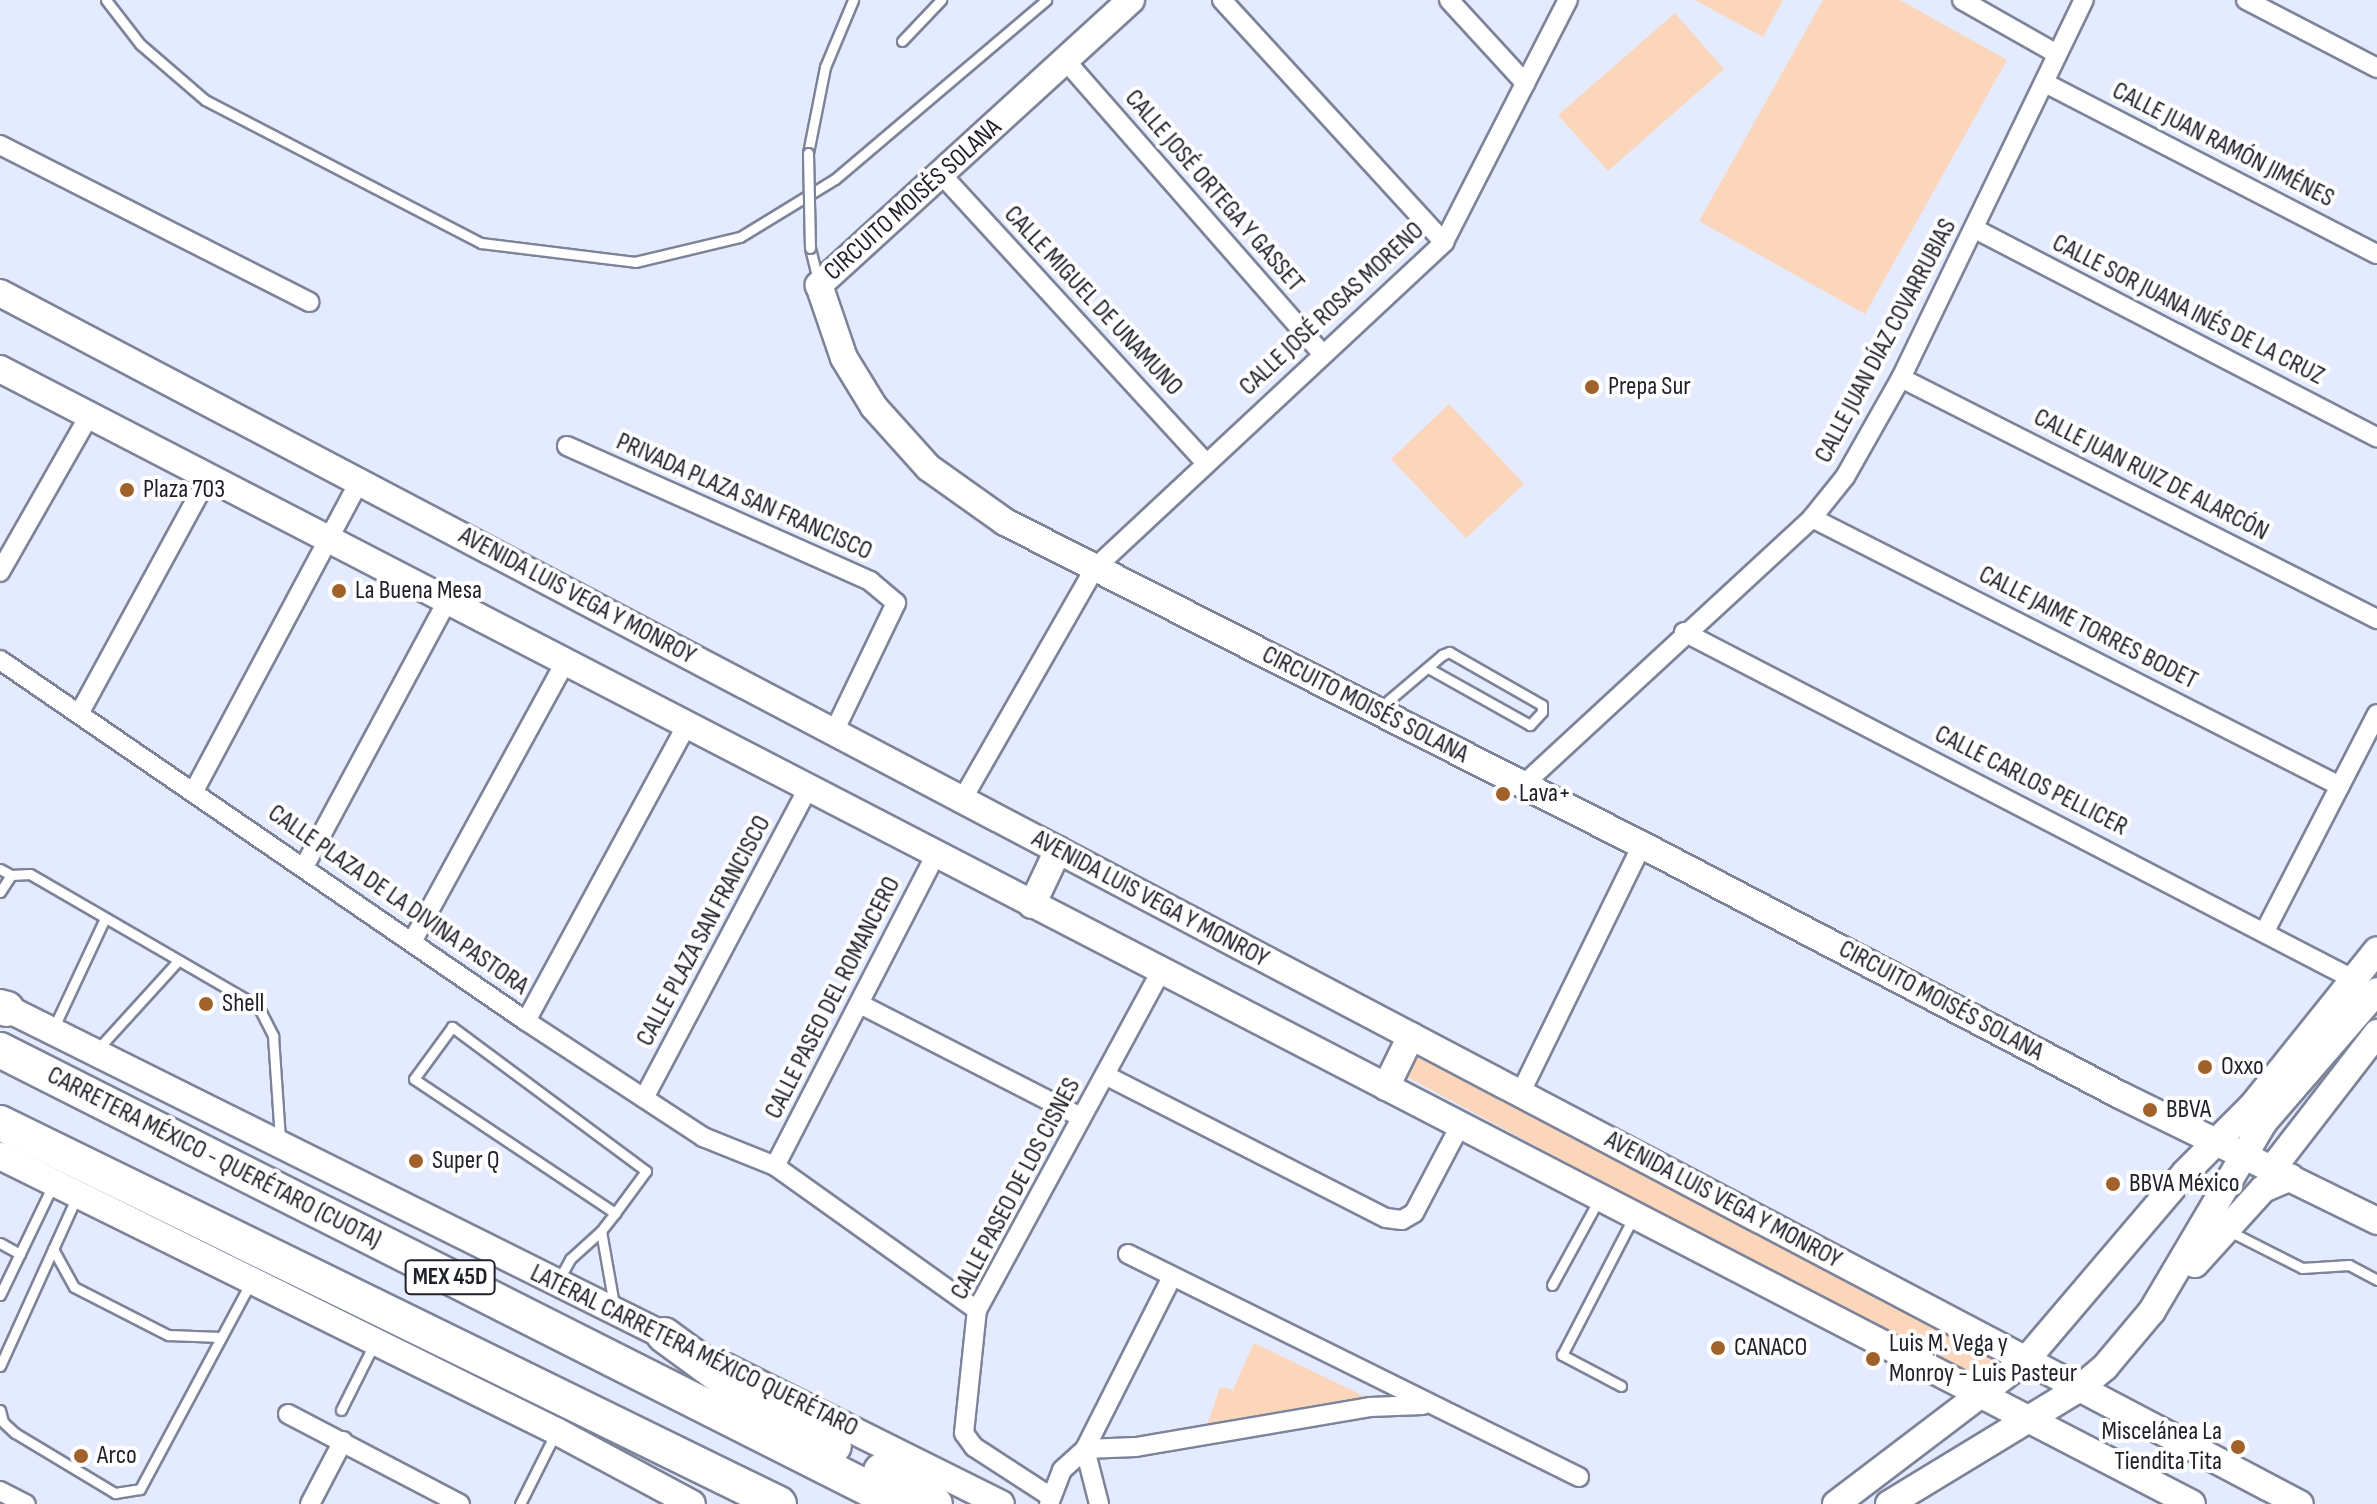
<!DOCTYPE html>
<html>
<head>
<meta charset="utf-8">
<style>
	body { margin:0 }
	#map { position:relative; width:2377px; height:1504px; overflow:hidden; background:#e5ebfe; font-family:"Sofia Sans Condensed",sans-serif }
	div>[style] { position:absolute }
	[style*='--x'] { left:calc(var(--x)*1px); top:calc(var(--y)*1px); width:calc(var(--w)*1px); rotate:calc(var(--a)*1deg) }
	.green>* { inset:0; background:#fbd6bb }
	.roads { filter:drop-shadow(2px 0 #7d8499) drop-shadow(-2px 0 #7d8499) drop-shadow(0 2px #7d8499) drop-shadow(0 -2px #7d8499) }
	.lane>* { height:9px; margin:-4.5px; padding:0 4.5px; transform-origin:4.5px; border-radius:4.5px; background:#fff }
	.street>* { height:18px; margin:-9px; padding:0 9px; transform-origin:9px; border-radius:9px; background:#fff }
	.secondary>* { height:26px; margin:-13px; padding:0 13px; transform-origin:13px; border-radius:13px; background:#fff }
	.highway>* { height:34px; margin:-17px; padding:0 17px; transform-origin:17px; border-radius:17px; background:#fff }
	.bridges { filter:drop-shadow(2px 0 #7d8499) drop-shadow(-2px 0 #7d8499) drop-shadow(0 2px #7d8499) drop-shadow(0 -2px #7d8499) }
	.lane-bridge>* { height:9px; margin:-4.5px; padding:0 4.5px; transform-origin:4.5px; border-radius:4.5px; background:#fff }
	.dots>* { width:22px; height:22px; translate:-50% -50%; box-sizing:border-box; border:4px solid #fff; border-radius:50% }
	span { translate:-50% -50%; white-space:nowrap; text-align:center; line-height:1.15; -webkit-text-stroke:8px #fff; paint-order:stroke }
	.shield-label span { padding:2px 6px; background:#fff; border:2px solid; border-radius:6px; -webkit-text-stroke-width:0 }
	.shield-label { font-size:24px; color:#1f212a; font-weight:700 }
	.street-label { font-size:26px; color:#1f212a }
	.poi-label { font-size:26px; color:#1f212a }
	.left { translate:0 -50%; text-align:left }
	.right { translate:-100% -50%; text-align:right }
</style>
</head>
<body>
<div id="map">
	<div class="green">
		<div style="clip-path:polygon(1695px 0,1783px 0,1763px 37px)"></div>
		<div style="clip-path:polygon(1823px 0,1900px 0,2007px 60px,1865px 314px,1699px 221px)"></div>
		<div style="clip-path:polygon(1675px 13px,1724px 69px,1608px 171px,1558px 115px)"></div>
		<div style="clip-path:polygon(1449px 404px,1524px 484px,1466px 538px,1391px 459px)"></div>
		<div style="clip-path:polygon(1418px 1057px,1986px 1350px,1997px 1356px,1999px 1365px,1978px 1383px,1407px 1077px,1409px 1065px)"></div>
		<div style="clip-path:polygon(1254px 1343px,1372px 1400px,1205px 1432px,1220px 1387px,1233px 1390px)"></div>
	</div>
	<div class="roads">
		<div class="lane">
			<div style="--x:106;--y:0;--w:56;--a:52.3"></div>
			<div style="--x:140;--y:44;--w:86;--a:40.7"></div>
			<div style="--x:205;--y:100;--w:311;--a:27.4"></div>
			<div style="--x:481;--y:243;--w:155;--a:7"></div>
			<div style="--x:635;--y:262;--w:108;--a:-13.4"></div>
			<div style="--x:740;--y:237;--w:111;--a:-31.4"></div>
			<div style="--x:835;--y:179;--w:277;--a:-40.3"></div>
			<div style="--x:902;--y:41;--w:57;--a:-46.4"></div>
			<div style="--x:808;--y:153;--w:88;--a:-78.8"></div>
			<div style="--x:825;--y:67;--w:73;--a:-67.3"></div>
			<div style="--x:810;--y:248;--w:34;--a:76"></div>
			<div style="--x:1380;--y:710;--w:13;--a:-48"></div>
			<div style="--x:1389;--y:700;--w:70;--a:-40.3"></div>
			<div style="--x:1442;--y:655;--w:8;--a:-23"></div>
			<div style="--x:1449;--y:652;--w:107;--a:29.7"></div>
			<div style="--x:1542;--y:705;--w:7;--a:90"></div>
			<div style="--x:1542;--y:712;--w:18;--a:133"></div>
			<div style="--x:1530;--y:725;--w:117;--a:-150.8"></div>
			<div style="--x:0;--y:869;--w:13;--a:29"></div>
			<div style="--x:0;--y:892;--w:20;--a:-57"></div>
			<div style="--x:11;--y:875;--w:19;--a:-3"></div>
			<div style="--x:30;--y:874;--w:263;--a:30.1"></div>
			<div style="--x:258;--y:1006;--w:34;--a:63"></div>
			<div style="--x:273;--y:1036;--w:103;--a:86.1"></div>
			<div style="--x:54;--y:1027;--w:120;--a:-64.9"></div>
			<div style="--x:96;--y:1051;--w:120;--a:-47.7"></div>
			<div style="--x:601;--y:1231;--w:75;--a:80"></div>
			<div style="--x:2229;--y:1231;--w:82;--a:26.9"></div>
			<div style="--x:2302;--y:1268;--w:47;--a:-3.7"></div>
			<div style="--x:2349;--y:1265;--w:32;--a:28"></div>
			<div style="--x:0;--y:1243;--w:23;--a:29"></div>
			<div style="--x:53;--y:1249;--w:43;--a:61.1"></div>
			<div style="--x:74;--y:1287;--w:106;--a:27.1"></div>
			<div style="--x:168;--y:1335;--w:53;--a:2.2"></div>
			<div style="--x:558;--y:1281;--w:25;--a:-61"></div>
			<div style="--x:570;--y:1259;--w:42;--a:-42.1"></div>
			<div style="--x:601;--y:1231;--w:23;--a:-52"></div>
			<div style="--x:615;--y:1213;--w:52;--a:-53.6"></div>
			<div style="--x:646;--y:1171;--w:242;--a:-143.4"></div>
			<div style="--x:452;--y:1027;--w:64;--a:126.2"></div>
			<div style="--x:414;--y:1079;--w:242;--a:33.7"></div>
			<div style="--x:1552;--y:1285;--w:96;--a:-61.3"></div>
			<div style="--x:0;--y:1295;--w:122;--a:-64.3"></div>
			<div style="--x:0;--y:1366;--w:187;--a:-65.6"></div>
			<div style="--x:1621;--y:1386;--w:67;--a:-152.3"></div>
			<div style="--x:1562;--y:1355;--w:154;--a:-62.6"></div>
			<div style="--x:0;--y:1410;--w:12;--a:76"></div>
			<div style="--x:3;--y:1422;--w:16;--a:43"></div>
			<div style="--x:15;--y:1433;--w:117;--a:31"></div>
			<div style="--x:115;--y:1493;--w:25;--a:-9"></div>
			<div style="--x:140;--y:1489;--w:233;--a:-61.8"></div>
			<div style="--x:341;--y:1410;--w:74;--a:-63.4"></div>
			<div style="--x:520;--y:1504;--w:78;--a:-63.4"></div>
		</div>
		<div class="street">
			<div style="--x:1222;--y:0;--w:328;--a:47.5"></div>
			<div style="--x:1449;--y:0;--w:113;--a:47.5"></div>
			<div style="--x:1962;--y:0;--w:109;--a:29.6"></div>
			<div style="--x:2246;--y:0;--w:148;--a:27.4"></div>
			<div style="--x:1066;--y:61;--w:390;--a:48.8"></div>
			<div style="--x:2045;--y:83;--w:373;--a:27.3"></div>
			<div style="--x:0;--y:145;--w:347;--a:26.9"></div>
			<div style="--x:942;--y:175;--w:391;--a:47.5"></div>
			<div style="--x:1975;--y:229;--w:453;--a:27.4"></div>
			<div style="--x:1901;--y:378;--w:534;--a:26.85"></div>
			<div style="--x:567;--y:446;--w:332;--a:24"></div>
			<div style="--x:870;--y:581;--w:34;--a:40"></div>
			<div style="--x:896;--y:603;--w:143;--a:115.7"></div>
			<div style="--x:1812;--y:518;--w:592;--a:26.91"></div>
			<div style="--x:0;--y:572;--w:180;--a:-60.3"></div>
			<div style="--x:1684;--y:632;--w:754;--a:27.42"></div>
			<div style="--x:0;--y:660;--w:638;--a:34.46"></div>
			<div style="--x:526;--y:1021;--w:212;--a:33.2"></div>
			<div style="--x:703;--y:1137;--w:78;--a:21.9"></div>
			<div style="--x:775;--y:1166;--w:248;--a:35.5"></div>
			<div style="--x:79;--y:714;--w:270;--a:-61.4"></div>
			<div style="--x:1523;--y:785;--w:393;--a:-42.7"></div>
			<div style="--x:1812;--y:518;--w:53;--a:-51.2"></div>
			<div style="--x:1845;--y:477;--w:114;--a:-60.5"></div>
			<div style="--x:1901;--y:378;--w:420;--a:-64.2"></div>
			<div style="--x:194;--y:791;--w:350;--a:-61.9"></div>
			<div style="--x:962;--y:800;--w:267;--a:-60.2"></div>
			<div style="--x:1095;--y:568;--w:478;--a:-43"></div>
			<div style="--x:1444;--y:242;--w:272;--a:-62.9"></div>
			<div style="--x:304;--y:867;--w:302;--a:-61.7"></div>
			<div style="--x:2265;--y:931;--w:244;--a:-62.7"></div>
			<div style="--x:412;--y:942;--w:319;--a:-61.3"></div>
			<div style="--x:862;--y:1005;--w:246;--a:27.1"></div>
			<div style="--x:526;--y:1021;--w:337;--a:-61.5"></div>
			<div style="--x:1105;--y:1075;--w:315;--a:27"></div>
			<div style="--x:1386;--y:1218;--w:16;--a:7"></div>
			<div style="--x:1402;--y:1220;--w:14;--a:-30"></div>
			<div style="--x:1414;--y:1213;--w:101;--a:-62.2"></div>
			<div style="--x:1520;--y:1094;--w:277;--a:-63.9"></div>
			<div style="--x:644;--y:1098;--w:352;--a:-62.1"></div>
			<div style="--x:775;--y:1166;--w:351;--a:-62.7"></div>
			<div style="--x:1128;--y:1254;--w:503;--a:26.31"></div>
			<div style="--x:288;--y:1414;--w:194;--a:27.6"></div>
			<div style="--x:1085;--y:1449;--w:51;--a:-2.2"></div>
			<div style="--x:1136;--y:1447;--w:237;--a:-9.7"></div>
			<div style="--x:1370;--y:1407;--w:53;--a:-2.2"></div>
			<div style="--x:1085;--y:1449;--w:57;--a:75.7"></div>
			<div style="--x:0;--y:1491;--w:29;--a:27"></div>
			<div style="--x:1051;--y:1497;--w:92;--a:-147"></div>
			<div style="--x:974;--y:1447;--w:17;--a:-126"></div>
			<div style="--x:964;--y:1433;--w:124;--a:-84"></div>
			<div style="--x:977;--y:1310;--w:386;--a:-61.5"></div>
			<div style="--x:310;--y:1504;--w:71;--a:-62.4"></div>
			<div style="--x:1049;--y:1504;--w:36;--a:-69"></div>
			<div style="--x:1062;--y:1470;--w:31;--a:-42"></div>
			<div style="--x:1085;--y:1449;--w:193;--a:-63.2"></div>
		</div>
		<div class="secondary">
			<div style="--x:1131;--y:0;--w:423;--a:137.6"></div>
			<div style="--x:819;--y:285;--w:77;--a:71.1"></div>
			<div style="--x:844;--y:358;--w:57;--a:58.5"></div>
			<div style="--x:874;--y:407;--w:82;--a:48"></div>
			<div style="--x:929;--y:468;--w:93;--a:35.4"></div>
			<div style="--x:1005;--y:522;--w:714;--a:26.89"></div>
			<div style="--x:1642;--y:845;--w:542;--a:27.61"></div>
			<div style="--x:2122;--y:1096;--w:284;--a:26.1"></div>
			<div style="--x:0;--y:293;--w:2599;--a:27.77"></div>
			<div style="--x:0;--y:369;--w:2468;--a:27.37"></div>
			<div style="--x:1032;--y:905;--w:61;--a:-64.7"></div>
			<div style="--x:0;--y:1005;--w:761;--a:26.46"></div>
			<div style="--x:1386;--y:1087;--w:57;--a:-63.9"></div>
			<div style="--x:0;--y:1156;--w:620;--a:26.32"></div>
			<div style="--x:556;--y:1431;--w:154;--a:28.2"></div>
			<div style="--x:2272;--y:1169;--w:172;--a:-52.3"></div>
			<div style="--x:2195;--y:1264;--w:101;--a:-47.8"></div>
			<div style="--x:2263;--y:1189;--w:30;--a:-23"></div>
			<div style="--x:726;--y:1367;--w:307;--a:26.5"></div>
			<div style="--x:1836;--y:1504;--w:238;--a:-37.2"></div>
			<div style="--x:2026;--y:1360;--w:245;--a:-49.6"></div>
			<div style="--x:2185;--y:1173;--w:96;--a:-45"></div>
			<div style="--x:2253;--y:1105;--w:198;--a:-51.3"></div>
			<div style="--x:1889;--y:1504;--w:223;--a:-31.3"></div>
			<div style="--x:2080;--y:1388;--w:33;--a:-40"></div>
			<div style="--x:2105;--y:1367;--w:73;--a:-50"></div>
			<div style="--x:2152;--y:1311;--w:218;--a:-59.4"></div>
			<div style="--x:2263;--y:1123;--w:174;--a:-49.2"></div>
		</div>
		<div class="highway">
			<div style="--x:0;--y:1007;--w:7;--a:16"></div>
			<div style="--x:0;--y:1050;--w:1007;--a:26.79"></div>
			<div style="--x:0;--y:1123;--w:867;--a:26.06"></div>
			<div style="--x:664;--y:1335;--w:120;--a:36.2"></div>
			<div style="--x:761;--y:1406;--w:83;--a:28.7"></div>
			<div style="--x:881;--y:1471;--w:63;--a:31.4"></div>
		</div>
	</div>
	<div class="bridges">
		<div class="lane-bridge">
			<div style="--x:808;--y:153;--w:95;--a:88.8"></div>
		</div>
	</div>
	<div class="dots">
		<div style="left:1592px;top:387px;background:#a1612a"></div>
		<div style="left:127px;top:490px;background:#a1612a"></div>
		<div style="left:339px;top:591px;background:#a1612a"></div>
		<div style="left:1503px;top:794px;background:#a1612a"></div>
		<div style="left:206px;top:1004px;background:#a1612a"></div>
		<div style="left:2205px;top:1067px;background:#a1612a"></div>
		<div style="left:2150px;top:1110px;background:#a1612a"></div>
		<div style="left:416px;top:1161px;background:#a1612a"></div>
		<div style="left:2113px;top:1184px;background:#a1612a"></div>
		<div style="left:1718px;top:1348px;background:#a1612a"></div>
		<div style="left:1873px;top:1359px;background:#a1612a"></div>
		<div style="left:2238px;top:1447px;background:#a1612a"></div>
		<div style="left:81px;top:1456px;background:#a1612a"></div>
	</div>
	<div class="shield-label">
		<span style="left:450px;top:1277px">MEX 45D</span>
	</div>
	<div class="street-label">
		<span style="left:2223px;top:145px;rotate:27deg">CALLE JUAN RAMÓN JIMÉNES</span>
		<span style="left:1214px;top:191px;rotate:49deg">CALLE JOSÉ ORTEGA Y GASSET</span>
		<span style="left:913px;top:200px;rotate:-42deg">CIRCUITO MOISÉS SOLANA</span>
		<span style="left:1093px;top:301px;rotate:47deg">CALLE MIGUEL DE UNAMUNO</span>
		<span style="left:1332px;top:309px;rotate:-43deg">CALLE JOSÉ ROSAS MORENO</span>
		<span style="left:2188px;top:310px;rotate:27deg">CALLE SOR JUANA INÉS DE LA CRUZ</span>
		<span style="left:1886px;top:341px;rotate:-62deg">CALLE JUAN DÍAZ COVARRUBIAS</span>
		<span style="left:2151px;top:475px;rotate:27deg">CALLE JUAN RUIZ DE ALARCÓN</span>
		<span style="left:744px;top:497px;rotate:24deg">PRIVADA PLAZA SAN FRANCISCO</span>
		<span style="left:577px;top:596px;rotate:28deg">AVENIDA LUIS VEGA Y MONROY</span>
		<span style="left:2088px;top:628px;rotate:27deg">CALLE JAIME TORRES BODET</span>
		<span style="left:1365px;top:705px;rotate:27deg">CIRCUITO MOISÉS SOLANA</span>
		<span style="left:2031px;top:781px;rotate:27deg">CALLE CARLOS PELLICER</span>
		<span style="left:1150px;top:899px;rotate:28deg">AVENIDA LUIS VEGA Y MONROY</span>
		<span style="left:398px;top:900px;rotate:35deg">CALLE PLAZA DE LA DIVINA PASTORA</span>
		<span style="left:704px;top:931px;rotate:-62deg">CALLE PLAZA SAN FRANCISCO</span>
		<span style="left:833px;top:998px;rotate:-63deg">CALLE PASEO DEL ROMANCERO</span>
		<span style="left:1941px;top:1001px;rotate:28deg">CIRCUITO MOISÉS SOLANA</span>
		<span style="left:214px;top:1158px;rotate:27deg">CARRETERA MÉXICO - QUERÉTARO (CUOTA)</span>
		<span style="left:1016px;top:1189px;rotate:-62deg">CALLE PASEO DE LOS CISNES</span>
		<span style="left:1723px;top:1200px;rotate:28deg">AVENIDA LUIS VEGA Y MONROY</span>
		<span style="left:694px;top:1351px;rotate:26deg">LATERAL CARRETERA MÉXICO QUERÉTARO</span>
	</div>
	<div class="poi-label">
		<span class="left" style="left:1608px;top:387px">Prepa Sur</span>
		<span class="left" style="left:143px;top:490px">Plaza 703</span>
		<span class="left" style="left:355px;top:591px">La Buena Mesa</span>
		<span class="left" style="left:1519px;top:794px">Lava+</span>
		<span class="left" style="left:222px;top:1004px">Shell</span>
		<span class="left" style="left:2221px;top:1067px">Oxxo</span>
		<span class="left" style="left:2166px;top:1110px">BBVA</span>
		<span class="left" style="left:432px;top:1161px">Super Q</span>
		<span class="left" style="left:2129px;top:1184px">BBVA México</span>
		<span class="left" style="left:1889px;top:1359px">Luis M. Vega y<br>Monroy - Luis Pasteur</span>
		<span class="left" style="left:1734px;top:1348px">CANACO</span>
		<span class="right" style="left:2222px;top:1447px">Miscelánea La<br>Tiendita Tita</span>
		<span class="left" style="left:97px;top:1456px">Arco</span>
	</div>
</div>
</body>
</html>
